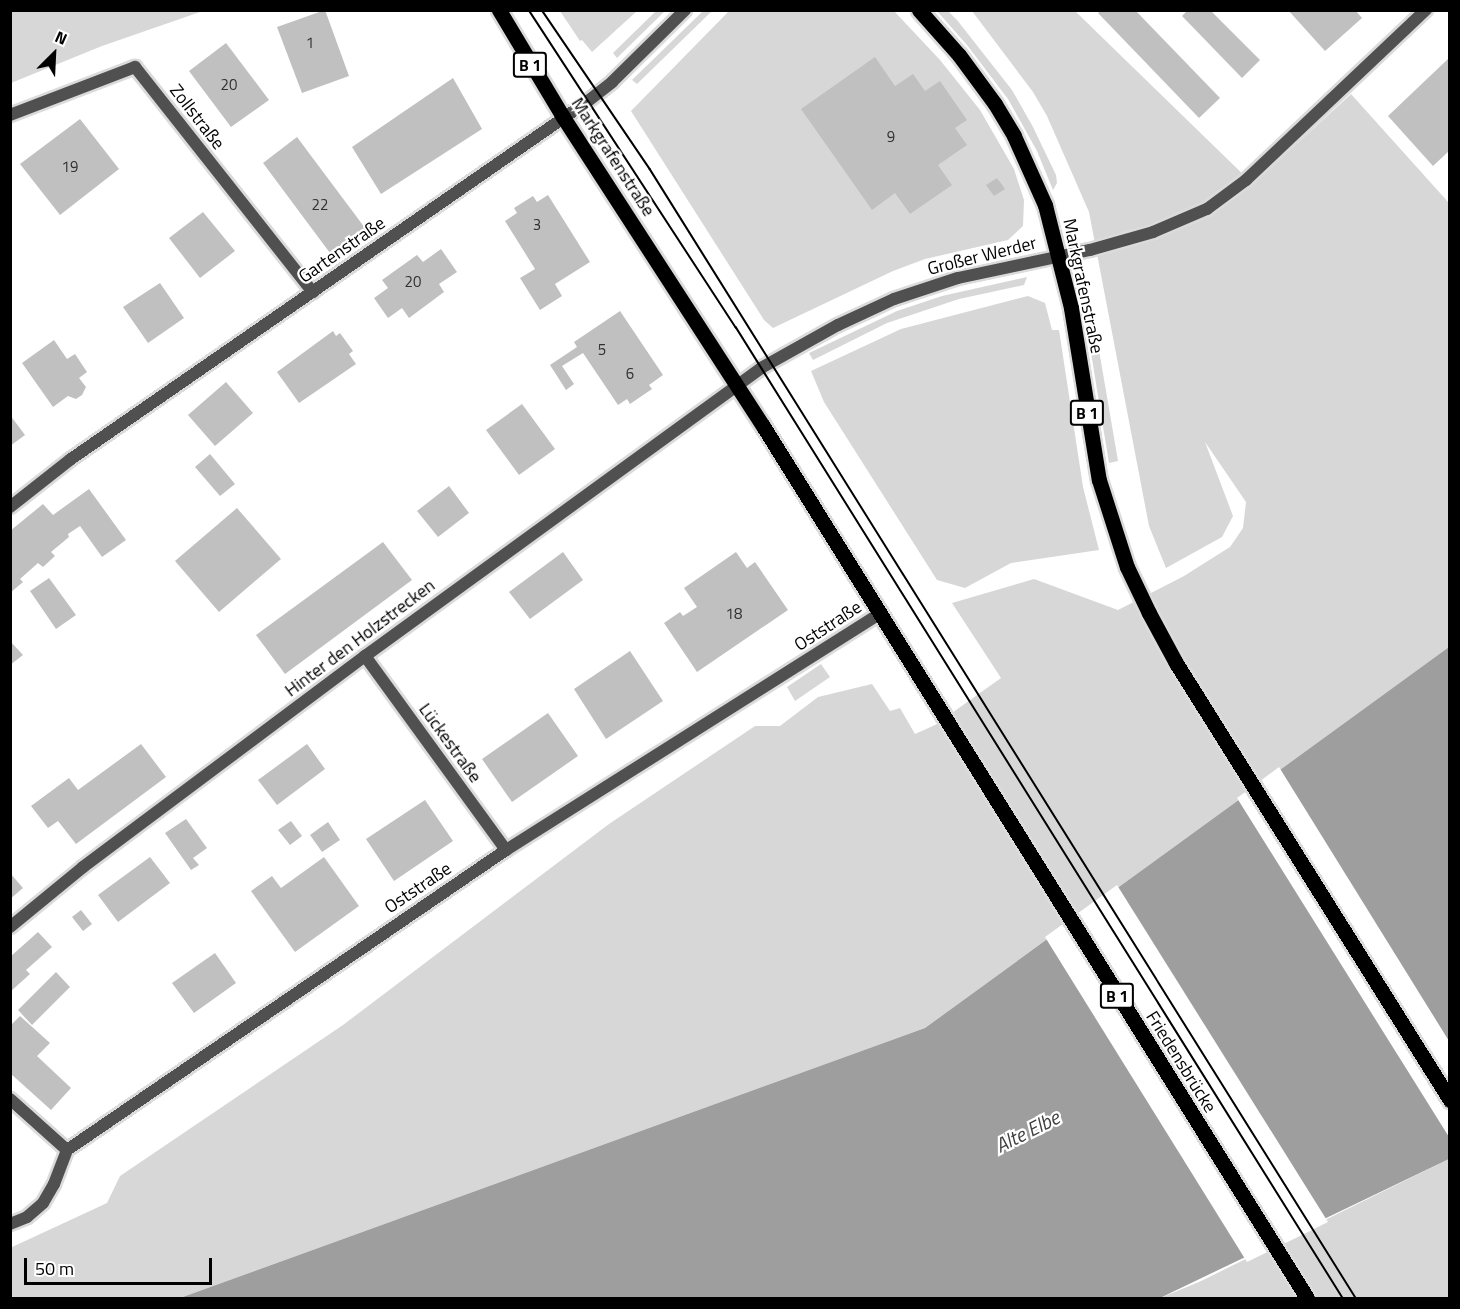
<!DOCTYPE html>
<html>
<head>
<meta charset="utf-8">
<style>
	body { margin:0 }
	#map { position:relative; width:1460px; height:1309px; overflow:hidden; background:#fff; font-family:"Titillium Web",sans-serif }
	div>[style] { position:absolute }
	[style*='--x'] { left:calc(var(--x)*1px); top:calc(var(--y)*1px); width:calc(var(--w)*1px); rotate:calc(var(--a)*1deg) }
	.green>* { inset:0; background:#d7d7d7 }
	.water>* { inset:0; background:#9e9e9e }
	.pier>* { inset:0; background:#fff }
	.building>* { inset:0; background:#c0c0c0 }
	.roads { filter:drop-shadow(2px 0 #dbdbdb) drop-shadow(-2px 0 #dbdbdb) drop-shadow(0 2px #dbdbdb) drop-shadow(0 -2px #dbdbdb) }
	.street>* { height:12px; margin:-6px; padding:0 6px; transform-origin:6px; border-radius:6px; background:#505050 }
	.primary>* { height:15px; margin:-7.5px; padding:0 7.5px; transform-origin:7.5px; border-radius:7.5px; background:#000 }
	.tram>* { height:1.5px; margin:-0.75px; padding:0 0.75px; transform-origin:0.75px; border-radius:0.75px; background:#000 }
	span { translate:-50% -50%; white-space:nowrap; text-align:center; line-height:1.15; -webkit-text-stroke:4.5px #fff; paint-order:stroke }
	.number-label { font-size:15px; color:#303030 }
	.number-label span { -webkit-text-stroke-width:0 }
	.shield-label span { padding:2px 4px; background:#fff; border:2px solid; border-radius:4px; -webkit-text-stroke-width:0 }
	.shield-label { font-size:16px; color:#000; font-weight:700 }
	.street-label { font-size:18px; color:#000 }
	.water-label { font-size:20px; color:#3f3f3f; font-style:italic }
	.frame { position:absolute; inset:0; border:12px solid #000; pointer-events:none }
	.north { position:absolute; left:24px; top:24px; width:60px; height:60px; -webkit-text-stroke:4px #fff; paint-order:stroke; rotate:24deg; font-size:16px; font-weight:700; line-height:24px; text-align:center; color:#000 }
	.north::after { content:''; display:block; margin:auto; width:21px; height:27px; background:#000; clip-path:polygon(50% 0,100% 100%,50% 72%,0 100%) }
	.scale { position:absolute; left:24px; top:1258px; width:188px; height:27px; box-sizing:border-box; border:3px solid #000; border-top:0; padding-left:8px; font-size:18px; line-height:21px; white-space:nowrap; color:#000; -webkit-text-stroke:4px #fff; paint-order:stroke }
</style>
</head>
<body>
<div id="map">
	<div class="green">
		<div style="clip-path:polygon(11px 10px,203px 10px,203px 11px,102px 46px,11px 83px)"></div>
		<div style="clip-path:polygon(560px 11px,637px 11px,592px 52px,582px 40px,580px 41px)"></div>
		<div style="clip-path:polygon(656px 11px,665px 11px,617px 58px,613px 53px)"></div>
		<div style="clip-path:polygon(703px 11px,712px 11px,637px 84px,632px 80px)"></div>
		<div style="clip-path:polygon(729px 11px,894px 11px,940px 60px,980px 110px,1014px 169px,1024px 200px,1023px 226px,1008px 240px,925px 259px,893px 271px,773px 328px,764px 320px,631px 111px)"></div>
		<div style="clip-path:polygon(937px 11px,948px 11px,957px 20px,1012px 90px,1033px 127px,1056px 175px,1057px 183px,1053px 190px,1037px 151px,1008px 99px,967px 45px)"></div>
		<div style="clip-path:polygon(972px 11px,1075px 11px,1253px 184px,1351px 94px,1449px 203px,1449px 647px,925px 1028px,180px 1298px,11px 1298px,10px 1248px,107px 1203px,120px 1176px,343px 1025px,609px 824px,755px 726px,780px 726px,818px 697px,872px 684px,890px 711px,900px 708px,915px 734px,935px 725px,1001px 678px,952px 603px,1034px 579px,1118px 610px,1184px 576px,1230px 547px,1243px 528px,1246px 502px,1205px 442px,1233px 516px,1222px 537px,1166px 568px,1149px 526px,1089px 212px,1047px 116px,1033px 92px)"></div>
		<div style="clip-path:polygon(1027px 277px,1024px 285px,959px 299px,887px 323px,813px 360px,809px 353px,897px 311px,942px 296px)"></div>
		<div style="clip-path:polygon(1028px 296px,1045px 303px,1052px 330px,1059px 330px,1083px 487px,1099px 550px,1011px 563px,965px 588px,937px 580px,824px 402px,811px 371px,901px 329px)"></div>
		<div style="clip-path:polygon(1085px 316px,1091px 317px,1094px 321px,1118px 461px,1109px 463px)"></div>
		<div style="clip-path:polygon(821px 664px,830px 677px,795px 701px,787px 687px)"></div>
		<div style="clip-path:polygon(1449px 1159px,1449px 1298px,1160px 1298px,1199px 1282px)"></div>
	</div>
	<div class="water">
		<div style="clip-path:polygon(1449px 647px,1449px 1159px,1160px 1298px,180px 1298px,925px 1028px)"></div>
	</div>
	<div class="pier">
		<div style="clip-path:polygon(1279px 767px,1449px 1041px,1449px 1137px,1237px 798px)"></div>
		<div style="clip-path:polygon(1117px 885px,1328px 1222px,1247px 1262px,1045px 937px)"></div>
	</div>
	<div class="building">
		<div style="clip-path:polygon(325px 10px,349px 76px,302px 93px,277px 27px)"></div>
		<div style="clip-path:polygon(1101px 10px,1135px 10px,1220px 98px,1199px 118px,1098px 13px)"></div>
		<div style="clip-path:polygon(1188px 10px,1210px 10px,1260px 60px,1242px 78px,1182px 16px)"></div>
		<div style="clip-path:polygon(1288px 10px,1355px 10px,1362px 18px,1325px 51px)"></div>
		<div style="clip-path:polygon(226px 43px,269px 100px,231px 127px,189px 71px)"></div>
		<div style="clip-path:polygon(875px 57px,895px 86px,913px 74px,925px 91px,940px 81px,967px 120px,955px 128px,967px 145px,938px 165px,952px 185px,910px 214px,895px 193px,872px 210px,801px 109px)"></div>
		<div style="clip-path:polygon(1449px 58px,1449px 151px,1433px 166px,1388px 116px)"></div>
		<div style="clip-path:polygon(453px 78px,482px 129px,381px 194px,352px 147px)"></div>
		<div style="clip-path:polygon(80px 119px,119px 169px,60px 215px,20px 164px)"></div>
		<div style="clip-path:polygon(297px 137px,365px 228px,330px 253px,263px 163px)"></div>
		<div style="clip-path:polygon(997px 178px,1005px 189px,994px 196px,986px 185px)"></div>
		<div style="clip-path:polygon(548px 195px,590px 262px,555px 284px,562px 296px,540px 310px,520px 278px,535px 269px,505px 221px,517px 213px,514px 208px,533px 196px,537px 202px)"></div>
		<div style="clip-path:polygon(203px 212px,235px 251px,200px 278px,169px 238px)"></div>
		<div style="clip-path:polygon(441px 249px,457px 272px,439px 284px,444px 292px,409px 318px,402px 308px,388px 318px,374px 298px,388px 288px,382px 280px,417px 255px,423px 262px)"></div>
		<div style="clip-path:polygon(160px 283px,184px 318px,148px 343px,123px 307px)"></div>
		<div style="clip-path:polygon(620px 311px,663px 375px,649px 385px,652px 389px,630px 404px,627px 399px,618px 405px,583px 353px,562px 366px,574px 384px,566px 390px,550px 365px,577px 347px,574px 342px)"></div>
		<div style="clip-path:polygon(333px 331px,336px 336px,340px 333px,353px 351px,349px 354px,356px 364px,299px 403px,277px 372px)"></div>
		<div style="clip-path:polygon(54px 340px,67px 359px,75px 354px,87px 372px,79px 378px,86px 387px,82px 395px,76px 399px,68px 396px,53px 407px,22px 363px)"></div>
		<div style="clip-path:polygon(226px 382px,253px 413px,215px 446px,188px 415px)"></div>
		<div style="clip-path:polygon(522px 404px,555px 449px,519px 475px,486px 430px)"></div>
		<div style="clip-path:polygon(10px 415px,25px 435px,10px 446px)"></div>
		<div style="clip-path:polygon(210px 454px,235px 484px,220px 496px,195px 467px)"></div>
		<div style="clip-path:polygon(449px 486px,469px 513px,438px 537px,417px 511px)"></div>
		<div style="clip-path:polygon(89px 489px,126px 540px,102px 557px,80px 526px,68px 534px,69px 537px,51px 552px,55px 556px,43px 567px,38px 563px,20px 579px,23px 582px,10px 593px,10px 531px,43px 504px,53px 515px)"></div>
		<div style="clip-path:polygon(237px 508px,281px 559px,219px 612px,175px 561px)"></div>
		<div style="clip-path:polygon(383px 542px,412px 580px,285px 674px,256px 635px)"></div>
		<div style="clip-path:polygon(563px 552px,583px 580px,530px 619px,509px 592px)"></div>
		<div style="clip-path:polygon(736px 552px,747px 568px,755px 562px,788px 610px,697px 672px,664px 623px,680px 612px,683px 616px,697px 607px,684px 588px)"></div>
		<div style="clip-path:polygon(49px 578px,76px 615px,56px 629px,30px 591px)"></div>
		<div style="clip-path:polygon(10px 641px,23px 655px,10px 665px)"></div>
		<div style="clip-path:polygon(630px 651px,663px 701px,606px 739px,574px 689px)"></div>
		<div style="clip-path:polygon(548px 713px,578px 756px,512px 802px,482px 759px)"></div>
		<div style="clip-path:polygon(141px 744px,166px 777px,76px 844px,58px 821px,48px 828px,31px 806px,69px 778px,78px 790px)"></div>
		<div style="clip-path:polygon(307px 744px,325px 769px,277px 805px,258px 780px)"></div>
		<div style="clip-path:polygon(425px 800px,453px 841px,394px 881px,366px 839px)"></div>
		<div style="clip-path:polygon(186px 819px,207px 848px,193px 858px,199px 865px,191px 870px,165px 833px)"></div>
		<div style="clip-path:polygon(291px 821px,302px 836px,290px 845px,278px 830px)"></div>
		<div style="clip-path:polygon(328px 822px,340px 840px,322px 852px,310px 835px)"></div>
		<div style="clip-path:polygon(150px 857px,170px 883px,118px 922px,98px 895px)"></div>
		<div style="clip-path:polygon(324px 857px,359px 906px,295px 952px,251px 891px,272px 876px,281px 888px)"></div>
		<div style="clip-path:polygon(10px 873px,23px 888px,10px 899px)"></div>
		<div style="clip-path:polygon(81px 910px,92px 924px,83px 931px,72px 917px)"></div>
		<div style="clip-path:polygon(38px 932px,52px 947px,26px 970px,30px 974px,10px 992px,10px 957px)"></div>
		<div style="clip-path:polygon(215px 953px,236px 983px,194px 1013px,172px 983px)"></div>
		<div style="clip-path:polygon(56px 972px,70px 987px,32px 1025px,18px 1010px)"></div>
		<div style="clip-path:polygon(20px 1016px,50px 1043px,37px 1056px,71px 1088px,51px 1110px,10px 1073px,10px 1026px)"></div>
	</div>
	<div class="roads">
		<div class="street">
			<div style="--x:10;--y:115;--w:134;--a:-21"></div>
			<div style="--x:135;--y:67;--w:287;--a:51.7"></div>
			<div style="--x:10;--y:507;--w:78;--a:-38.2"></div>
			<div style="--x:71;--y:459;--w:629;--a:-34.7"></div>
			<div style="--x:588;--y:101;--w:31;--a:-38"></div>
			<div style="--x:612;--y:82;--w:103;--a:-44.6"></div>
			<div style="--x:365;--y:656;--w:240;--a:54"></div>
			<div style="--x:10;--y:927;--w:94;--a:-39.4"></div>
			<div style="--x:83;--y:867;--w:352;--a:-36.8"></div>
			<div style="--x:365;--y:656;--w:490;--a:-36"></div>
			<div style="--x:761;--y:368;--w:88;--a:-29.2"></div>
			<div style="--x:838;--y:325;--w:62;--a:-24.9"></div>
			<div style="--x:894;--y:299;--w:67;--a:-18.2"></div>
			<div style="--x:958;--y:278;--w:135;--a:-12"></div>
			<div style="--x:1090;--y:250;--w:66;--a:-15.9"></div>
			<div style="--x:1153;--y:232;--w:59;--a:-23.1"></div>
			<div style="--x:1207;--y:209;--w:49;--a:-36.6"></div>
			<div style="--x:1246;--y:180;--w:248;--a:-43.4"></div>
			<div style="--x:10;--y:1099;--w:76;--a:41.8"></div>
			<div style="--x:10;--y:1224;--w:18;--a:-22"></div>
			<div style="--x:27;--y:1217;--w:21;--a:-41"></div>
			<div style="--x:43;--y:1203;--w:22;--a:-60"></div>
			<div style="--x:54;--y:1184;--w:36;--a:-69"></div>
			<div style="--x:67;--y:1150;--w:532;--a:-34.35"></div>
			<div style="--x:506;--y:850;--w:441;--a:-32.3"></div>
		</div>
		<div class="primary">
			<div style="--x:499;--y:10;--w:125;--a:59.1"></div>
			<div style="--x:563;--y:117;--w:368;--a:57.1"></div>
			<div style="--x:763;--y:426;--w:1028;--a:58.04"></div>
			<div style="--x:919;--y:10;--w:60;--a:48.4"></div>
			<div style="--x:959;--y:55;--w:61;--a:53.7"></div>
			<div style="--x:995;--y:104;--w:37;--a:59"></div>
			<div style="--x:1014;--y:136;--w:76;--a:65.8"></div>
			<div style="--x:1045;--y:205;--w:106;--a:75.8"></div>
			<div style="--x:1071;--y:308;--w:174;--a:80.8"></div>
			<div style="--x:1099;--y:480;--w:91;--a:72.2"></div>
			<div style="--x:1127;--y:567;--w:51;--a:64.4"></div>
			<div style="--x:1149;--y:613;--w:57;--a:61.6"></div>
			<div style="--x:1176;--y:663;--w:516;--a:57.91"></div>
		</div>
	</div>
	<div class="tram">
		<div style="--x:529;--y:10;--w:379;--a:56.9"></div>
		<div style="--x:736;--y:327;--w:1145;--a:57.99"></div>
		<div style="--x:542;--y:10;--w:192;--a:55.8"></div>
		<div style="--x:650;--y:169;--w:1332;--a:57.98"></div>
	</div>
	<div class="number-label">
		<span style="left:310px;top:43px">1</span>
		<span style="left:229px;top:85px">20</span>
		<span style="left:891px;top:137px">9</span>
		<span style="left:70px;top:167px">19</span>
		<span style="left:320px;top:205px">22</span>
		<span style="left:537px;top:225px">3</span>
		<span style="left:413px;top:282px">20</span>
		<span style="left:602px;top:350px">5</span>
		<span style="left:630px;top:374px">6</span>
		<span style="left:734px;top:614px">18</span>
	</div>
	<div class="shield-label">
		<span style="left:530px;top:65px">B 1</span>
		<span style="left:1087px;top:413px">B 1</span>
		<span style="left:1117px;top:996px">B 1</span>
	</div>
	<div class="street-label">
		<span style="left:197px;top:117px;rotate:52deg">Zollstraße</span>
		<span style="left:613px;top:157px;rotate:57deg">Markgrafenstraße</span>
		<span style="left:342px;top:250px;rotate:-35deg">Gartenstraße</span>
		<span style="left:982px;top:256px;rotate:-14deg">Großer Werder</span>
		<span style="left:1083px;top:286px;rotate:78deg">Markgrafenstraße</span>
		<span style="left:828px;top:626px;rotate:-33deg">Oststraße</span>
		<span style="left:360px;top:638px;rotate:-37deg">Hinter den Holzstrecken</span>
		<span style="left:450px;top:743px;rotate:54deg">Lückestraße</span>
		<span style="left:418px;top:888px;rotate:-34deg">Oststraße</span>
		<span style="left:1181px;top:1062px;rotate:58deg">Friedensbrücke</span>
	</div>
	<div class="water-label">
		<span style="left:1027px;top:1131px;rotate:-27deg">Alte Elbe</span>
	</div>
	<div class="frame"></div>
	<div class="north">N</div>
	<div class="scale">50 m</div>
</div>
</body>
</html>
